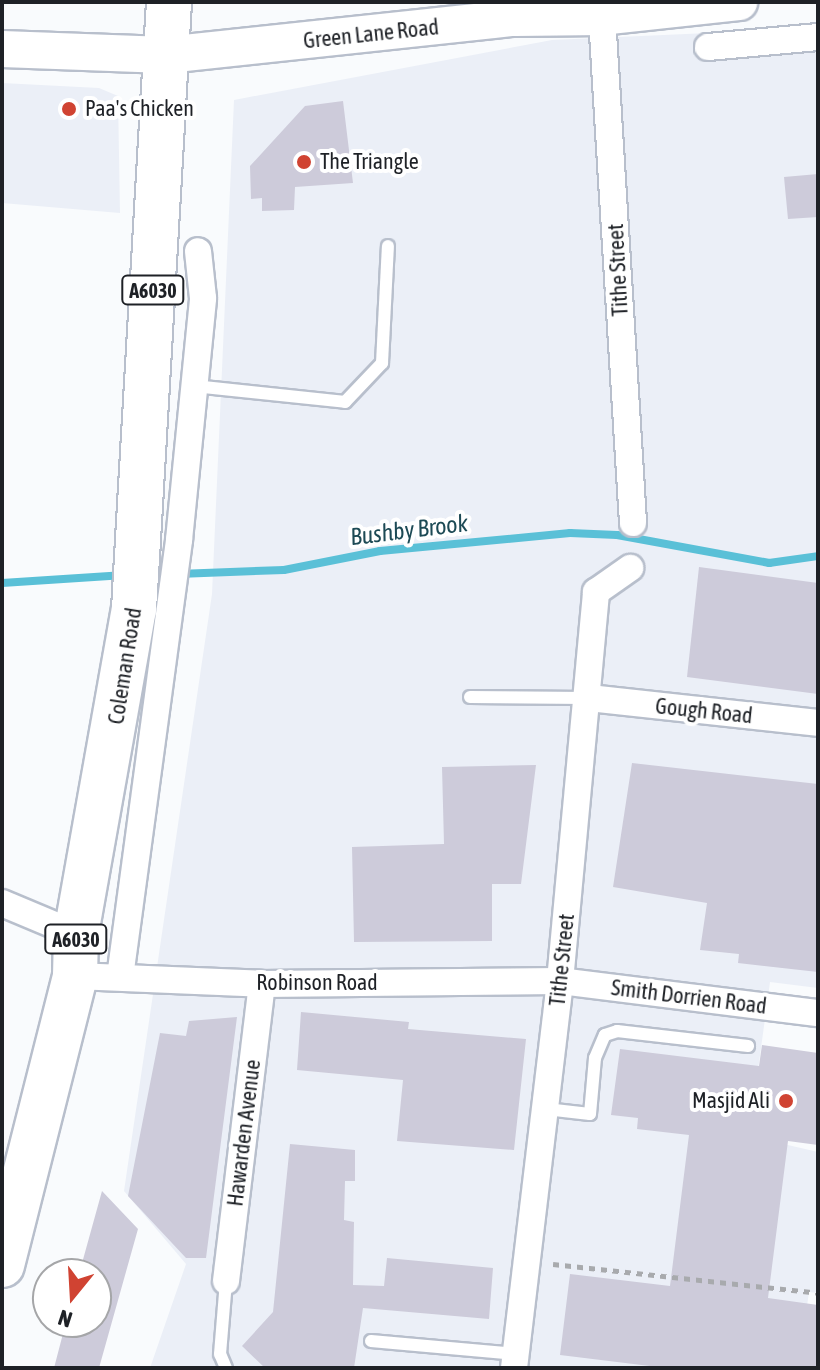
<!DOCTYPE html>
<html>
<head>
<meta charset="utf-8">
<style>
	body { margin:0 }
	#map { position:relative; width:820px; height:1370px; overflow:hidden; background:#f9fbfd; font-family:"Asap Condensed",sans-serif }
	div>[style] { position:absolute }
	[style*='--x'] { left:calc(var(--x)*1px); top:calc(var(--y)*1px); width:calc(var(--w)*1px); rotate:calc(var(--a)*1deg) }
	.built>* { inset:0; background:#ebeff7 }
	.stream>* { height:8px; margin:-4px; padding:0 4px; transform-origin:4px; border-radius:4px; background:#5ac0d7 }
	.building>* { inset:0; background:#cdcbda }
	.path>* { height:5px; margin-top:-2.5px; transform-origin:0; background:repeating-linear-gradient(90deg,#a8aaad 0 6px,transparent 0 12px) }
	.roads { filter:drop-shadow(2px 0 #b8bfcc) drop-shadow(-2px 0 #b8bfcc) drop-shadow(0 2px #b8bfcc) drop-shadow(0 -2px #b8bfcc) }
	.lane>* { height:12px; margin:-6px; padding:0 6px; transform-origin:6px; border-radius:6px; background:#fff }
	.street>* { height:26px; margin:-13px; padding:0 13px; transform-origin:13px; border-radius:13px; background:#fff }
	.secondary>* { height:36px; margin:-18px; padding:0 18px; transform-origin:18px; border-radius:18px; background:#fff }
	.highway>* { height:44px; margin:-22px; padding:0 22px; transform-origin:22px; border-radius:22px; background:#fff }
	.dots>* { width:22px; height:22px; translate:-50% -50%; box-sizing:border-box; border:4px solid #fff; border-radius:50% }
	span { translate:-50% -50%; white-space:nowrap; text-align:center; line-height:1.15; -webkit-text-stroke:8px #fff; paint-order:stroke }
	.shield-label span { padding:2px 6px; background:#fff; border:2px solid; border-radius:6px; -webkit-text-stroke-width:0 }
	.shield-label { font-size:20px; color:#1e2126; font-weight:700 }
	.street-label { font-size:22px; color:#1e2126 }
	.poi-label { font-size:22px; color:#1e2126 }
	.left { translate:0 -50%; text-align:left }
	.right { translate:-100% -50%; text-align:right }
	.water-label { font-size:24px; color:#1d4a55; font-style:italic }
	.frame { position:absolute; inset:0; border:4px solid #1e2126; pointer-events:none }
	.north { position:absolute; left:32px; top:1258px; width:80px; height:80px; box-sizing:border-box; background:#fff; border:2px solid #a5a6a8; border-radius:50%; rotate:198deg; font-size:22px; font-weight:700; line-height:32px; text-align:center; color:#1e2126 }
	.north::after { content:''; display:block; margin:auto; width:28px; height:36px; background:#d04332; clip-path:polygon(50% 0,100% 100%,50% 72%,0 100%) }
</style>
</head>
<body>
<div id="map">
	<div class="built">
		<div style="clip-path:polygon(818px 28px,818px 988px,770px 982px,749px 1136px,818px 1152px,818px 1293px,809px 1292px,798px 1368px,150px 1368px,186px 1264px,124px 1191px,212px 594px,234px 100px,552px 40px)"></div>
		<div style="clip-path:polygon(2px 83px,99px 88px,118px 96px,120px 213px,2px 203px)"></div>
	</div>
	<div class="stream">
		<div style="--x:178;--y:574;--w:106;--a:-2.2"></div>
		<div style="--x:284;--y:570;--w:98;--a:-11.2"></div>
		<div style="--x:380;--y:551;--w:191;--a:-5.4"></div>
		<div style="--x:570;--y:533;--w:47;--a:2.4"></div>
		<div style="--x:617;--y:535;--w:155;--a:10.4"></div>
		<div style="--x:769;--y:563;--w:49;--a:-8.1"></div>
		<div style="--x:2;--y:583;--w:123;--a:-3.7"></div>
	</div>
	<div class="building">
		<div style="clip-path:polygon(343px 101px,353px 183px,295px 187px,294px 210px,262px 211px,262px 198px,251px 199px,250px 166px,305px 106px)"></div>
		<div style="clip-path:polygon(818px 174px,818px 217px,788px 219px,784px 177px)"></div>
		<div style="clip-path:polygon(699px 567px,818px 583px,818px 694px,687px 677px)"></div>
		<div style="clip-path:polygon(632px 763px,818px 784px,818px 972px,738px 963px,739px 954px,700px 950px,707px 903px,613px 887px)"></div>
		<div style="clip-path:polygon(536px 765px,521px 884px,492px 884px,492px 941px,354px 942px,352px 847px,444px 844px,442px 767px)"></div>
		<div style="clip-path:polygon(301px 1012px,409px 1022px,408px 1029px,526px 1039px,514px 1150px,397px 1141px,403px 1080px,297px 1070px)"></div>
		<div style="clip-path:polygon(237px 1017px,206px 1258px,186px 1258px,128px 1196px,160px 1033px,186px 1036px,189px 1021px)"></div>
		<div style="clip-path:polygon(762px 1045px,818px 1053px,818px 1145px,788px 1141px,768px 1298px,818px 1305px,818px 1368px,666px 1368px,560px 1355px,570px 1274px,670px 1286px,689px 1135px,637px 1129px,638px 1118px,611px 1115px,620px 1049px,759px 1066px)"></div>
		<div style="clip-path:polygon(290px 1144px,355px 1150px,355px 1181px,345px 1181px,344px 1220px,354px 1222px,353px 1285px,384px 1286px,387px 1258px,493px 1268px,489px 1319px,363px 1308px,354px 1368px,265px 1368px,242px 1346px,273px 1312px)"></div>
		<div style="clip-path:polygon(102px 1191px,138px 1229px,99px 1368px,54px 1368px,66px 1322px,96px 1322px,96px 1274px,79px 1274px)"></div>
	</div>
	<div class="path">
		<div style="--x:553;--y:1264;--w:267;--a:6.2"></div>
	</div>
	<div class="roads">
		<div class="lane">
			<div style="--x:194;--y:386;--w:152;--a:6"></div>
			<div style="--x:345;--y:402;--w:54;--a:-46.5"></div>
			<div style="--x:382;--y:363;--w:117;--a:-87.1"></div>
			<div style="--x:470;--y:697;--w:116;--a:0.5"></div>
			<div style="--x:546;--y:1109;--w:44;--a:6.5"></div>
			<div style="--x:590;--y:1114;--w:56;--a:-84.9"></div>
			<div style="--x:595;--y:1058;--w:25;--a:-67"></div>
			<div style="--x:605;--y:1035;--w:13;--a:-18"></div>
			<div style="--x:617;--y:1031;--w:132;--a:6.5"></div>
			<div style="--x:371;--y:1341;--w:146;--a:5.1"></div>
			<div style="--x:226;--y:1368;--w:15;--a:-113"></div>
			<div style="--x:220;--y:1354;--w:73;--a:-85.3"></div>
		</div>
		<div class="street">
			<div style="--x:602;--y:17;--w:507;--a:86.49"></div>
			<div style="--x:708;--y:47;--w:110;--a:-5.2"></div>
			<div style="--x:589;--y:698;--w:230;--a:6.2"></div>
			<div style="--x:2;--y:903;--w:80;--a:22.7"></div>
			<div style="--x:75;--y:976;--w:187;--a:2.4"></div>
			<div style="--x:262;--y:984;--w:298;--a:-0.6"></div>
			<div style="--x:560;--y:981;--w:260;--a:7.1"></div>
			<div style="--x:120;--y:977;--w:441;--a:-82.3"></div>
			<div style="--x:179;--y:540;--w:243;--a:-84.3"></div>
			<div style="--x:203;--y:298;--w:47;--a:-96.1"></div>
			<div style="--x:226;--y:1281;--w:299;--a:-83.1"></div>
			<div style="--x:514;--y:1368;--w:390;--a:-83.2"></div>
			<div style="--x:560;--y:981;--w:391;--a:-84.7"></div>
			<div style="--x:596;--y:592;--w:42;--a:-35.2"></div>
		</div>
		<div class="secondary">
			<div style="--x:2;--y:49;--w:164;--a:2.1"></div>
			<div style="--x:166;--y:55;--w:351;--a:-6.1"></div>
			<div style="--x:515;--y:18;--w:87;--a:-0.7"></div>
			<div style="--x:602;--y:17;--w:138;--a:-6.2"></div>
		</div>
		<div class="highway">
			<div style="--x:2;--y:1265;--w:298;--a:-75.8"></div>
			<div style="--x:75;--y:976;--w:42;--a:-88.6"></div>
			<div style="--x:76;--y:934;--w:330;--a:-79.9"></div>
			<div style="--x:134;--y:609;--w:608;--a:-86.7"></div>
		</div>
	</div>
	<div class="dots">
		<div style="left:69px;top:109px;background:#d04332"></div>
		<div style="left:304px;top:162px;background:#d04332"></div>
		<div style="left:786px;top:1101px;background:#d04332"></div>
	</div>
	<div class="shield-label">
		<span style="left:153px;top:290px">A6030</span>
		<span style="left:76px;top:939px">A6030</span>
	</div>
	<div class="street-label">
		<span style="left:371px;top:34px;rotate:-6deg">Green Lane Road</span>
		<span style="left:618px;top:270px;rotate:-93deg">Tithe Street</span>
		<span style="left:125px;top:666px;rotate:-81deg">Coleman Road</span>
		<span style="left:704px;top:711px;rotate:6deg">Gough Road</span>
		<span style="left:562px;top:960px;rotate:-84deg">Tithe Street</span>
		<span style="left:317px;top:983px">Robinson Road</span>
		<span style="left:689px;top:997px;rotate:7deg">Smith Dorrien Road</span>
		<span style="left:244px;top:1133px;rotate:-83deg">Hawarden Avenue</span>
	</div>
	<div class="poi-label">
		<span class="left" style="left:85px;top:109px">Paa's Chicken</span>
		<span class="left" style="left:320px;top:162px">The Triangle</span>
		<span class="right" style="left:770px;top:1101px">Masjid Ali</span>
	</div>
	<div class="water-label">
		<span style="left:409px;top:530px;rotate:-7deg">Bushby Brook</span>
	</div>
	<div class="frame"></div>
	<div class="north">N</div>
</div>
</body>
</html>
